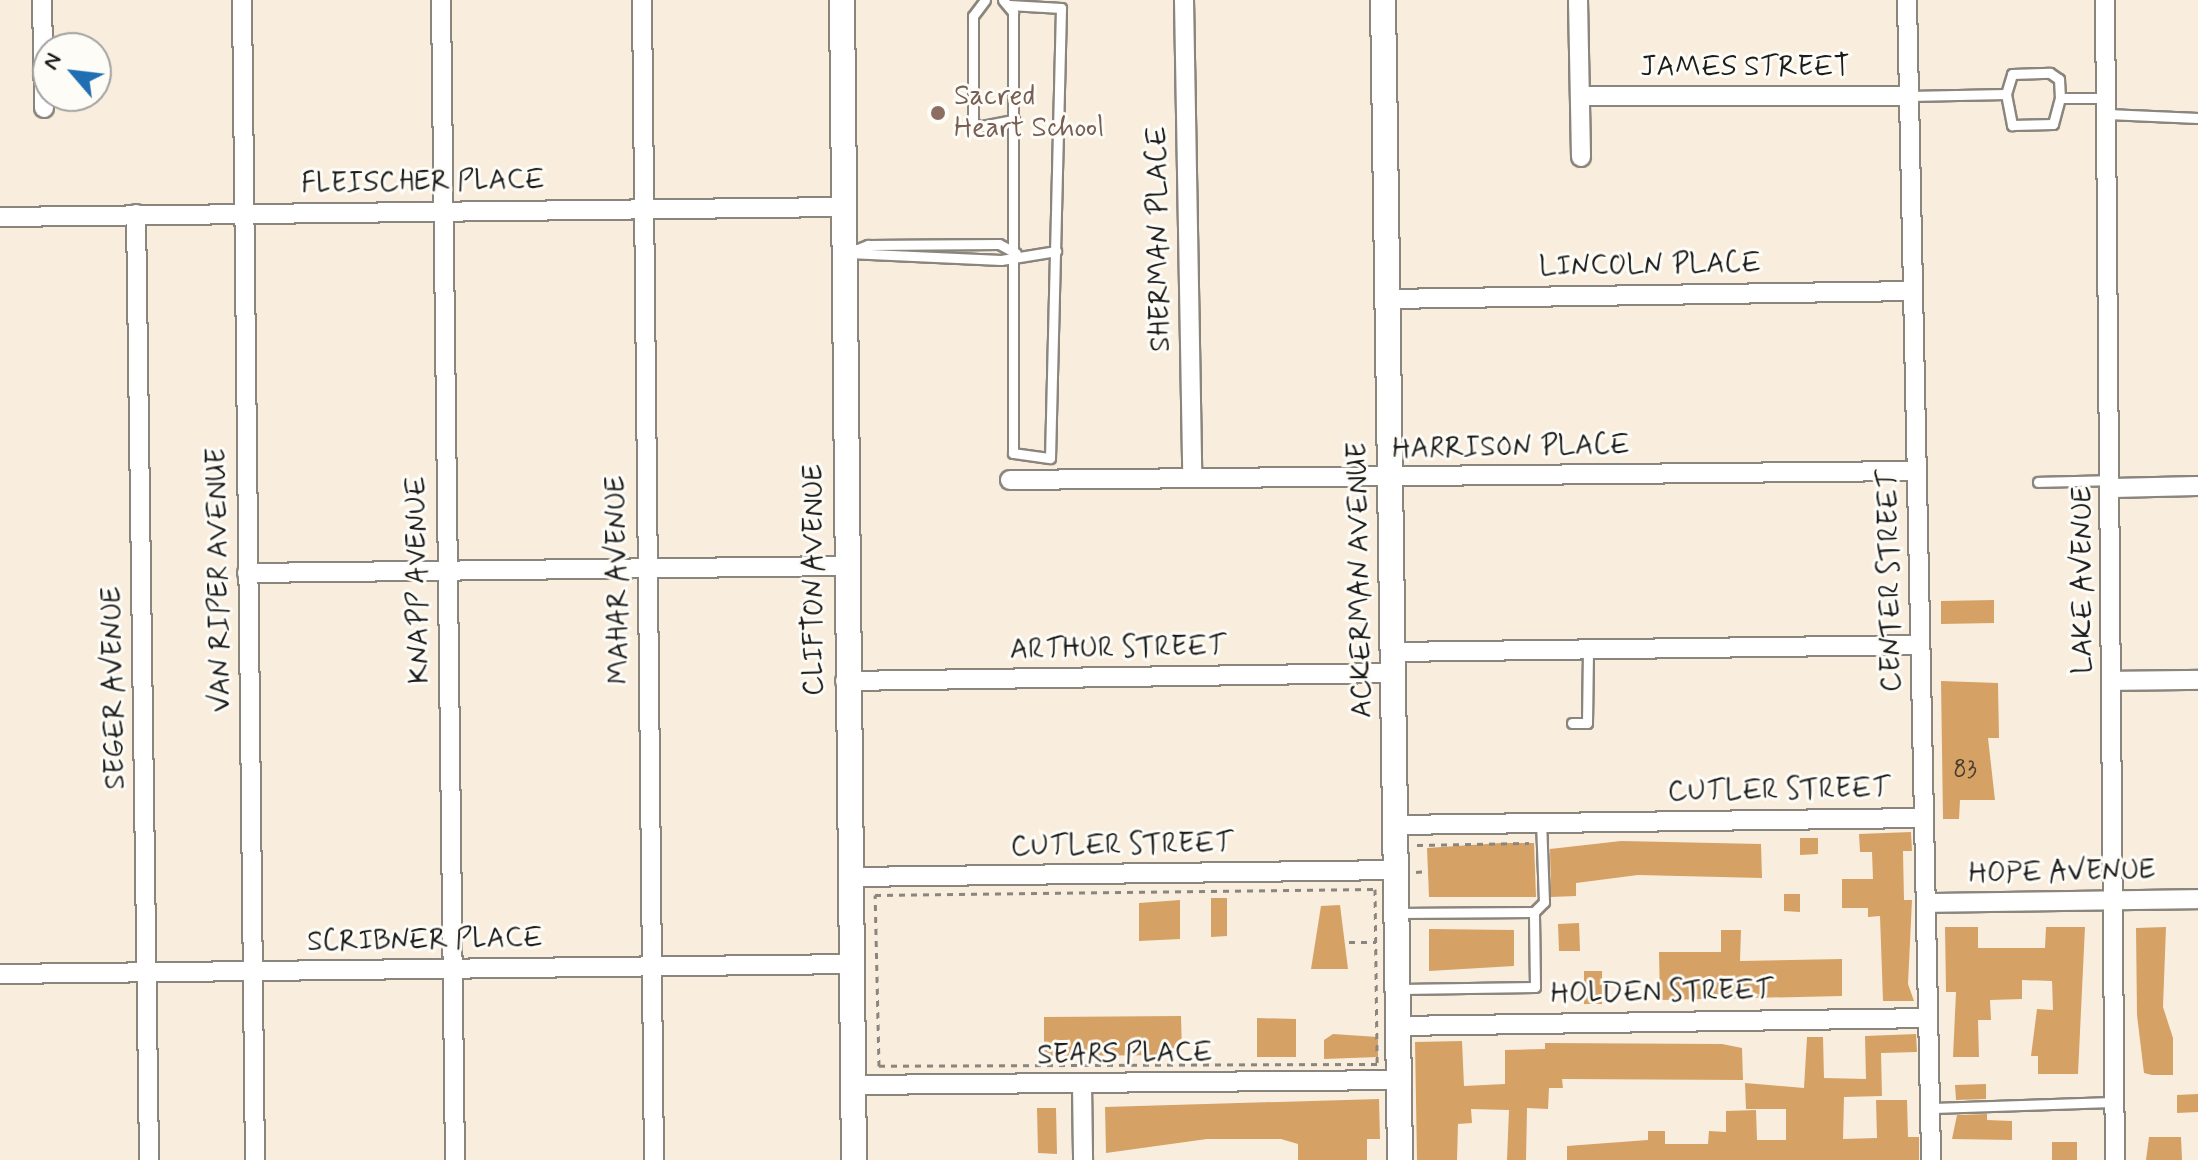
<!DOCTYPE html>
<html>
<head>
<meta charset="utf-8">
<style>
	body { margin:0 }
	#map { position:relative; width:2198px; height:1160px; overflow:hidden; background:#f9eede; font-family:Mynerve,sans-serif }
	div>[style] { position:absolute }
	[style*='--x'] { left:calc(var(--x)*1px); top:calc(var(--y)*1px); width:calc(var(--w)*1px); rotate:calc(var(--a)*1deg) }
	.building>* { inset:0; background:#d6a165 }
	.path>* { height:3px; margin-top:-1.5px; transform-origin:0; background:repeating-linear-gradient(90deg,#8a857d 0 6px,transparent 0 12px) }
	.roads { filter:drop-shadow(2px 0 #8a857d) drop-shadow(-2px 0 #8a857d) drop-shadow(0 2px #8a857d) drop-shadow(0 -2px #8a857d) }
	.lane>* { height:9px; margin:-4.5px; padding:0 4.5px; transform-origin:4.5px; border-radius:4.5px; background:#fff }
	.street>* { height:18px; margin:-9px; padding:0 9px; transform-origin:9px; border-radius:9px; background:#fff }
	.secondary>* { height:24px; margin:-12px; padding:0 12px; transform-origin:12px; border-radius:12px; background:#fff }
	.dots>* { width:22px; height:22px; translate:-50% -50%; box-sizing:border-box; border:4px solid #fdfcf7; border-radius:50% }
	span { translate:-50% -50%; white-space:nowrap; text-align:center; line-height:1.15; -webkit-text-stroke:6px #fdfcf7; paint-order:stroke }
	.number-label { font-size:24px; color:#4a3d2e }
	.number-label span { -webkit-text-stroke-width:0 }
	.street-label { font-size:28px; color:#1c1c1c }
	.education-label { font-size:28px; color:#785e54 }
	.left { translate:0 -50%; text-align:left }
	.north { position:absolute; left:32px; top:32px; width:80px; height:80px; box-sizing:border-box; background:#fdfcf7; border:2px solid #a3a29f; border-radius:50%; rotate:298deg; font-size:22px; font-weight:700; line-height:32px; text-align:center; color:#1c1c1c }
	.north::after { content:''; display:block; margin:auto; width:28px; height:36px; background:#1f6fb2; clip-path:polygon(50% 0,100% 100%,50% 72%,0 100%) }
</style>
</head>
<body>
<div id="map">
	<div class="building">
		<div style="clip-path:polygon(1994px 600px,1994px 623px,1941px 624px,1941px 601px)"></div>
		<div style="clip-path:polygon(1941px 681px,1998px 683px,1999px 738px,1988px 738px,1995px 800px,1960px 800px,1959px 819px,1943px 819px)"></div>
		<div style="clip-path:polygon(1911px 832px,1912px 851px,1903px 851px,1904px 900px,1912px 900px,1908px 984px,1914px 1001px,1883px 1001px,1880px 916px,1868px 917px,1868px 908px,1842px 908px,1842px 879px,1873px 879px,1872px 852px,1860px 852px,1859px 834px)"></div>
		<div style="clip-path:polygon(1800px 838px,1818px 838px,1818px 854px,1800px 855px)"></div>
		<div style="clip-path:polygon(1621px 841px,1761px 844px,1762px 878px,1638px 875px,1576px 883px,1576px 896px,1551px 897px,1550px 849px)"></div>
		<div style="clip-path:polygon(1501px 843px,1534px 843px,1536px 897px,1429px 897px,1427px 848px)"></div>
		<div style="clip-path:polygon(1784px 894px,1800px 894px,1800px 912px,1784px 911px)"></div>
		<div style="clip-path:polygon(1211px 898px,1227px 898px,1227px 936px,1211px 937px)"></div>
		<div style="clip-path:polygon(1180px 900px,1180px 939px,1139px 941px,1139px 903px)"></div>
		<div style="clip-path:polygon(1340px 905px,1348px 969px,1311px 969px,1321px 906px)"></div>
		<div style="clip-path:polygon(1579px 923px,1580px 951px,1559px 951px,1558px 924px)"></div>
		<div style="clip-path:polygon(1945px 927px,1978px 927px,1978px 948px,2045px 948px,2046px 927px,2085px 927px,2078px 1074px,2038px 1074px,2038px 1056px,2031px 1056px,2037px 1009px,2053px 1010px,2052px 981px,2022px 980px,2022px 999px,1990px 1000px,1991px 1020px,1978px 1020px,1979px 1057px,1953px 1057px,1956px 992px,1946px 992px)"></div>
		<div style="clip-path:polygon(2166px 927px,2163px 1007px,2173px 1038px,2173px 1075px,2152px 1075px,2144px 1073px,2137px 1015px,2136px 928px)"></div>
		<div style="clip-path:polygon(1429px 929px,1514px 930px,1514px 966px,1429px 971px)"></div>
		<div style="clip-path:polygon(1721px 930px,1741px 930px,1740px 961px,1842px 959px,1842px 996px,1660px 1000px,1659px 952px,1721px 952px)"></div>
		<div style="clip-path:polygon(1584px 971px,1602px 971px,1602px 1004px,1584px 1004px)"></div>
		<div style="clip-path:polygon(1181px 1016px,1182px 1055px,1044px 1056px,1044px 1017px)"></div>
		<div style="clip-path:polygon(1257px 1018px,1296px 1019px,1296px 1057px,1257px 1057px)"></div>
		<div style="clip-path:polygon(1333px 1034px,1378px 1037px,1378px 1057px,1324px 1059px,1324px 1040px)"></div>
		<div style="clip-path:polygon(1916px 1034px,1917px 1052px,1881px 1053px,1882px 1096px,1844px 1097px,1843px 1139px,1877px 1138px,1876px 1100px,1907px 1100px,1908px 1137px,1919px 1137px,1919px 1160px,1567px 1160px,1567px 1146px,1648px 1140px,1648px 1131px,1665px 1131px,1665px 1144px,1708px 1144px,1709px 1131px,1726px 1132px,1726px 1111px,1756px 1110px,1757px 1140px,1786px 1140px,1786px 1109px,1746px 1109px,1745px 1083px,1804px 1088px,1807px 1037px,1823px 1037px,1824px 1078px,1866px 1079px,1865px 1036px)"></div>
		<div style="clip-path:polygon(1462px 1041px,1464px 1086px,1505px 1084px,1505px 1050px,1545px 1049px,1545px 1043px,1722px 1044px,1742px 1048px,1743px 1080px,1562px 1079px,1563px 1088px,1549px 1088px,1548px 1109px,1527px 1108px,1526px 1160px,1507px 1160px,1509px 1110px,1471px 1109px,1472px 1123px,1458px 1124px,1457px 1160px,1417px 1160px,1415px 1042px)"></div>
		<div style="clip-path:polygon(1986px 1084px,1986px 1099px,1956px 1100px,1955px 1085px)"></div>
		<div style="clip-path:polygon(2198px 1094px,2198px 1112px,2177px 1113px,2177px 1095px)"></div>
		<div style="clip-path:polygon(1379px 1099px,1380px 1139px,1367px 1139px,1367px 1160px,1298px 1160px,1298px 1144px,1281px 1139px,1207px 1139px,1106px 1153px,1105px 1107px)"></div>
		<div style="clip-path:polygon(1037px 1108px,1056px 1108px,1057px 1154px,1038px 1153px)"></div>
		<div style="clip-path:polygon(1987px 1114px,1987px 1120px,2012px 1121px,2012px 1140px,1952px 1139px,1957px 1115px)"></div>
		<div style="clip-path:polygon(2149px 1137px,2181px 1137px,2182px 1160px,2146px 1160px)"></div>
		<div style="clip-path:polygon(2052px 1142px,2077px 1142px,2077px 1160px,2052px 1160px)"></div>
	</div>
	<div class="path">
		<div style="--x:1417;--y:845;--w:112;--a:-1"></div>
		<div style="--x:1416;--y:872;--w:11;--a:-5"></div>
		<div style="--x:1375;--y:889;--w:175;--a:89.3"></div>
		<div style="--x:1377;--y:1064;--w:498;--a:179.8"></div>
		<div style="--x:879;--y:1066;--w:171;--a:-91.3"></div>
		<div style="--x:875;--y:895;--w:500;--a:-0.69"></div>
		<div style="--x:1349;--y:942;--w:27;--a:0"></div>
	</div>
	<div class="roads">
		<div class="lane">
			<div style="--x:985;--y:0;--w:20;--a:127"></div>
			<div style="--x:973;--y:16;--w:105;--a:90"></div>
			<div style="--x:973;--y:121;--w:7;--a:56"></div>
			<div style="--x:977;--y:127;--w:38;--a:-11"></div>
			<div style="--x:1003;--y:0;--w:16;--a:50"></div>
			<div style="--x:1013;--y:12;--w:441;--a:90"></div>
			<div style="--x:1013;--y:453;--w:37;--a:8"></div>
			<div style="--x:1050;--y:458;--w:450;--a:-88.6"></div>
			<div style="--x:1061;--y:8;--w:52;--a:-176.7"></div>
			<div style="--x:2006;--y:94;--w:21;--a:-73"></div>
			<div style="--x:2012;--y:74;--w:38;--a:-2"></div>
			<div style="--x:2050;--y:73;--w:11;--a:34"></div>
			<div style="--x:2059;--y:79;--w:19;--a:87"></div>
			<div style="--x:1909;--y:96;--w:97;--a:-1.2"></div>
			<div style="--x:2006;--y:94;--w:32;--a:79"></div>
			<div style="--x:2012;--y:125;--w:41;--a:-1.4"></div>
			<div style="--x:2053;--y:124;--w:27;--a:-75"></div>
			<div style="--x:2060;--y:98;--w:46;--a:0"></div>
			<div style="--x:2107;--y:114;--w:91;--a:2.5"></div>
			<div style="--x:848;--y:253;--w:153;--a:2.6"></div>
			<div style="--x:1001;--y:260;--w:56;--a:-9.3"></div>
			<div style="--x:848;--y:253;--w:22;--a:-22"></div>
			<div style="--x:868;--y:245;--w:131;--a:-0.4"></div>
			<div style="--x:999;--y:244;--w:19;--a:28"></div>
			<div style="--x:2038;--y:482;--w:74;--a:-1.5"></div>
			<div style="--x:1572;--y:723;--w:15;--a:0"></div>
			<div style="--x:1587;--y:723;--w:74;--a:-89.2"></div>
			<div style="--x:1397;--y:913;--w:137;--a:-0.4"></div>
			<div style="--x:1534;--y:912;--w:14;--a:-45"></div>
			<div style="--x:1544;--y:902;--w:80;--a:-92.1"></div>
			<div style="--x:1401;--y:989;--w:134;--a:-0.9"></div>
			<div style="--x:1535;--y:987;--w:75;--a:-90.8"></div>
			<div style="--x:1930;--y:1108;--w:185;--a:-1.9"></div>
		</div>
		<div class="street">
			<div style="--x:42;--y:0;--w:108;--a:88.9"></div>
			<div style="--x:242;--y:0;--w:1160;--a:89.36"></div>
			<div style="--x:441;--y:0;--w:1160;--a:89.31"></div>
			<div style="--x:642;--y:0;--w:1160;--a:89.41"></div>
			<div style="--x:1184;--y:0;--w:478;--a:89"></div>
			<div style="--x:1578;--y:0;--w:157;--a:88.9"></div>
			<div style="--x:1907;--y:0;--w:1160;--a:88.81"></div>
			<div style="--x:2105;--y:0;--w:1160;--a:89.51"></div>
			<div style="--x:1580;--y:96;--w:329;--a:0"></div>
			<div style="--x:136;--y:214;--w:946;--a:89.21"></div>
			<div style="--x:0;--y:217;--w:847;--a:-0.68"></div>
			<div style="--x:1387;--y:299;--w:526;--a:-0.87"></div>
			<div style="--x:1010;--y:480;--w:907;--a:-0.57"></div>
			<div style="--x:2112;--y:488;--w:86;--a:-1.3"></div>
			<div style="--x:247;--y:573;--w:597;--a:-0.67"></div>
			<div style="--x:1392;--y:652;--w:528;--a:-0.76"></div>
			<div style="--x:845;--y:681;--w:547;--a:-0.84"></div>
			<div style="--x:2113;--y:681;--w:85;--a:-0.7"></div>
			<div style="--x:1394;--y:825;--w:530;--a:-0.76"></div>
			<div style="--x:850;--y:877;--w:546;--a:-0.73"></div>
			<div style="--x:1926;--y:903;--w:272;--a:-0.8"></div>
			<div style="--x:0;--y:974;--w:851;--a:-0.67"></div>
			<div style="--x:1397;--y:1026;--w:531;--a:-0.86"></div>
			<div style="--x:1082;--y:1084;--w:76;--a:89.2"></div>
			<div style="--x:852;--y:1085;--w:546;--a:-0.52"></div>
		</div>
		<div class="secondary">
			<div style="--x:842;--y:0;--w:1160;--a:89.41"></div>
			<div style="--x:1383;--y:0;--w:1160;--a:89.16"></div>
		</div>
	</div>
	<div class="dots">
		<div style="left:938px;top:113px;background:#8d6e63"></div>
	</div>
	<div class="number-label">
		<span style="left:1965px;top:770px">83</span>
	</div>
	<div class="street-label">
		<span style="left:1745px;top:68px">JAMES STREET</span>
		<span style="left:423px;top:183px;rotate:-1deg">FLEISCHER PLACE</span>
		<span style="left:1160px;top:239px;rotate:-91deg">SHERMAN PLACE</span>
		<span style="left:1650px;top:266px;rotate:-1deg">LINCOLN PLACE</span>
		<span style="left:1511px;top:448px;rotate:-1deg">HARRISON PLACE</span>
		<span style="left:220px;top:580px;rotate:-91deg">VAN RIPER AVENUE</span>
		<span style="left:419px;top:580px;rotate:-91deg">KNAPP AVENUE</span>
		<span style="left:619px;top:580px;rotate:-91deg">MAHAR AVENUE</span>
		<span style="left:815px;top:580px;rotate:-90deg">CLIFTON AVENUE</span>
		<span style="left:1361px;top:580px;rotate:-91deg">ACKERMAN AVENUE</span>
		<span style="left:2084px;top:580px;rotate:-90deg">LAKE AVENUE</span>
		<span style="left:1891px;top:581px;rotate:-91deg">CENTER STREET</span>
		<span style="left:1118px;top:649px;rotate:-1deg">ARTHUR STREET</span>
		<span style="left:115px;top:688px;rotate:-91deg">SEGER AVENUE</span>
		<span style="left:1779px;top:791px;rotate:-1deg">CUTLER STREET</span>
		<span style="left:1122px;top:846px;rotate:-1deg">CUTLER STREET</span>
		<span style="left:2062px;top:873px;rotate:-1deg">HOPE AVENUE</span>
		<span style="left:425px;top:941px;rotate:-1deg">SCRIBNER PLACE</span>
		<span style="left:1662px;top:993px;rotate:-1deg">HOLDEN STREET</span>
		<span style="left:1125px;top:1055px;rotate:-1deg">SEARS PLACE</span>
	</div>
	<div class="education-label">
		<span class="left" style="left:954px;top:113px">Sacred<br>Heart School</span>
	</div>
	<div class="north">N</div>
</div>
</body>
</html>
